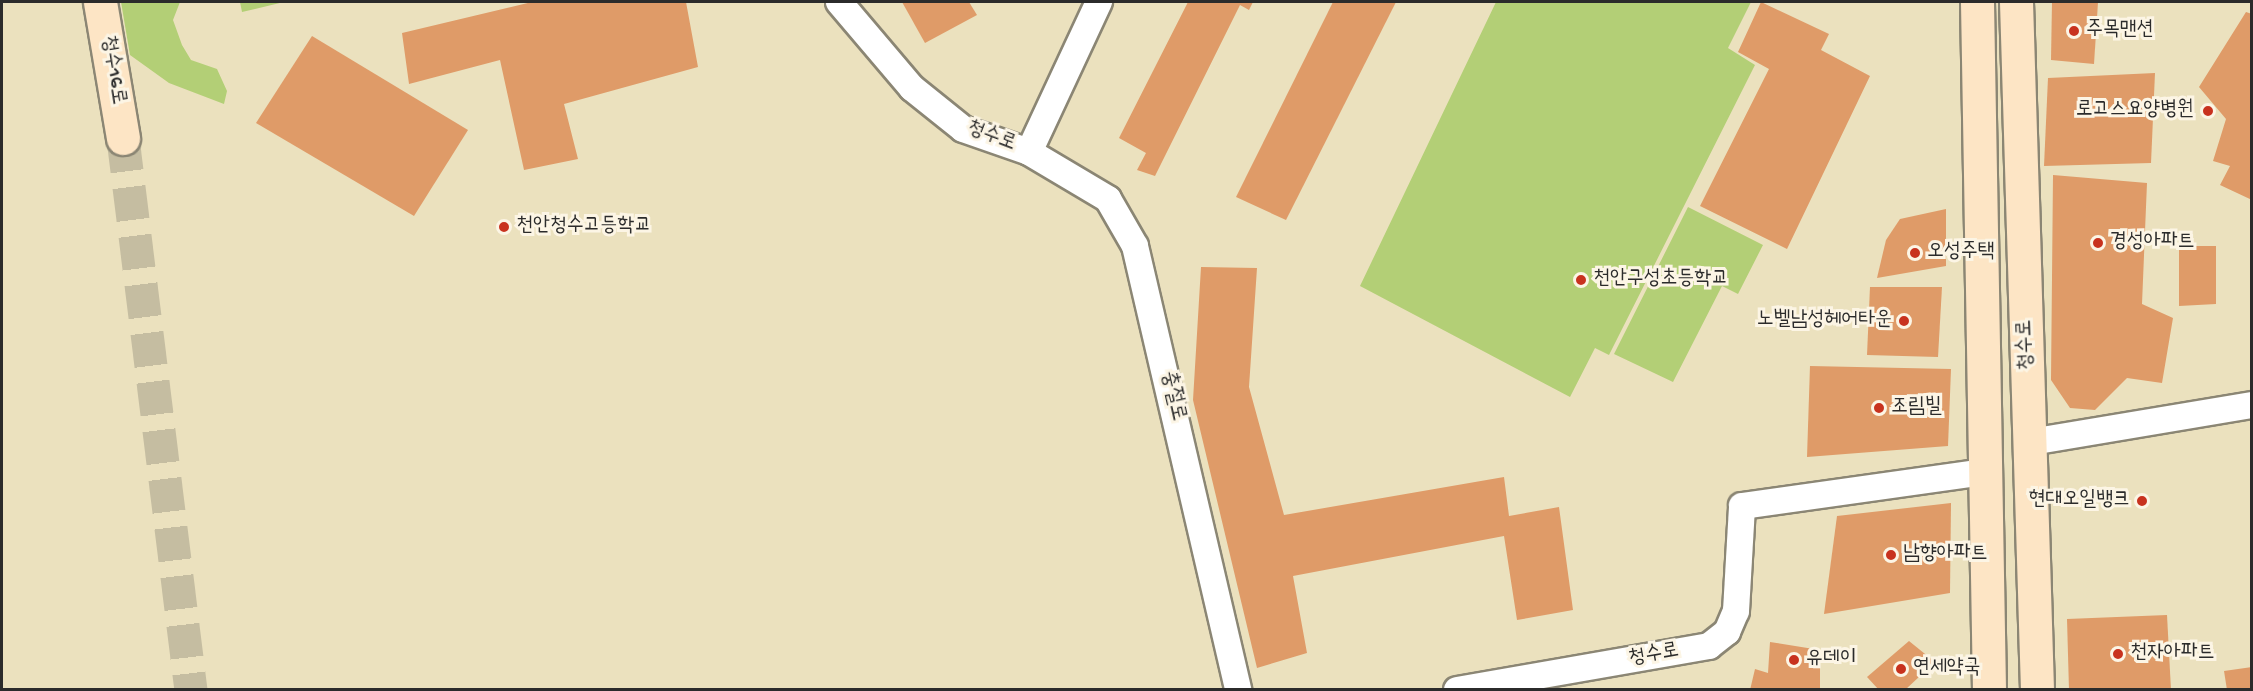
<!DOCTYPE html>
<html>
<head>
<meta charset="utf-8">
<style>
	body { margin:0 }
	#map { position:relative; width:2253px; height:691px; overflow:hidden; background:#ebe1be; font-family:"Gochi Hand","Poor Story",sans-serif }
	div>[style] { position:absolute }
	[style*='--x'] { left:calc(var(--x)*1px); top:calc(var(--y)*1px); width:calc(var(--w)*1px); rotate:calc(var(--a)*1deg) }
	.green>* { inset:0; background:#b3cf76 }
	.building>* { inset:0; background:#df9b68 }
	.secondary-tunnel>* { height:33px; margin-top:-16.5px; transform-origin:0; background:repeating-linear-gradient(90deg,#c5bda1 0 33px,transparent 0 49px) }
	.roads { filter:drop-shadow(2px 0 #8b8674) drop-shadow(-2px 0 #8b8674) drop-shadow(0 2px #8b8674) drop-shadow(0 -2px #8b8674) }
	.street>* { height:26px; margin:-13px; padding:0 13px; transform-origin:13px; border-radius:13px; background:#fff }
	.secondary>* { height:33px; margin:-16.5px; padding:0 16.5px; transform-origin:16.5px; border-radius:16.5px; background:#fde5c5 }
	.dots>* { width:16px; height:16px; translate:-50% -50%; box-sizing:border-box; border:3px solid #fcf5e5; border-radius:50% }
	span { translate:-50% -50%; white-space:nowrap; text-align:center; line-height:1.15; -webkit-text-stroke:6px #fcf5e5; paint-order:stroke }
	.poi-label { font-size:21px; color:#2b2b2b }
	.left { translate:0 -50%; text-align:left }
	.right { translate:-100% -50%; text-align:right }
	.street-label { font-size:21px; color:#2b2b2b }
	.frame { position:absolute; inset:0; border:3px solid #2b2b2b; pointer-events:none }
</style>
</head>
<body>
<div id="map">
	<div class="green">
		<div style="clip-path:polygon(121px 2px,180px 2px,173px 20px,182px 45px,191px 60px,217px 69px,227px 91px,224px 104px,169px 83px,130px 55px)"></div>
		<div style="clip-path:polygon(240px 2px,284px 2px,242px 12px)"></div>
		<div style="clip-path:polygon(1496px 2px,1751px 2px,1728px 48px,1755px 65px,1609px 355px,1595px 348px,1570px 397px,1360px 286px)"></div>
		<div style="clip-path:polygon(1688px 207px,1763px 245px,1738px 294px,1722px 286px,1673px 382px,1614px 354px)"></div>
	</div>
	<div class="building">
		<div style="clip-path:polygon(532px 2px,686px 2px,698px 67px,564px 104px,578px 159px,524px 170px,500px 60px,409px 84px,402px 33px)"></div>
		<div style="clip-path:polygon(902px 2px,969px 2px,977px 15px,925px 43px)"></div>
		<div style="clip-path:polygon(1188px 2px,1253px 2px,1249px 10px,1240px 5px,1155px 176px,1137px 170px,1146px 153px,1119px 138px)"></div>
		<div style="clip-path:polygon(1333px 2px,1396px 2px,1286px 220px,1236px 197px)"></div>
		<div style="clip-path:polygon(1761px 2px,1829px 34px,1821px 50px,1870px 76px,1787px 249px,1700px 206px,1769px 69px,1738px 52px)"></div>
		<div style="clip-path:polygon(2052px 2px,2098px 2px,2094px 64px,2051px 60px)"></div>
		<div style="clip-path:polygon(2246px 12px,2252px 14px,2252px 200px,2220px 185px,2230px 166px,2213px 161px,2226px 119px,2199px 87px)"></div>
		<div style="clip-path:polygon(312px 36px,468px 130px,414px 216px,256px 123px)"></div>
		<div style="clip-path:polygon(2155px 73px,2151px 163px,2044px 166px,2048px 78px)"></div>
		<div style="clip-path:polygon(2053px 175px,2147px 183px,2142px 304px,2173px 318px,2162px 383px,2127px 378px,2095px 410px,2070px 408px,2051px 380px)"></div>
		<div style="clip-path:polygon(1946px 209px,1946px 266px,1877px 278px,1886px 240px,1900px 219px)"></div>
		<div style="clip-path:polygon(2179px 246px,2216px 246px,2216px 304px,2179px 306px)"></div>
		<div style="clip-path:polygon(1201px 267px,1257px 268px,1249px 387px,1284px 515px,1504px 477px,1509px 516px,1559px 507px,1573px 610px,1517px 620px,1504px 536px,1293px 576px,1307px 653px,1257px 668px,1193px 400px)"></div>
		<div style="clip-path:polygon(1870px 287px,1942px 287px,1938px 357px,1867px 355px)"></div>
		<div style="clip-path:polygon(1810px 366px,1951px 369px,1948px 446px,1807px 457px)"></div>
		<div style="clip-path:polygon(1951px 503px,1950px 593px,1824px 614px,1837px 516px)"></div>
		<div style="clip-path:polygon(2167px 615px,2171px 690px,2069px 690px,2067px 619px)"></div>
		<div style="clip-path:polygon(1909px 641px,1935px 662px,1905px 690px,1879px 690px,1867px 677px)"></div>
		<div style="clip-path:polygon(1770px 642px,1820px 650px,1820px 690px,1750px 690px,1755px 669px,1768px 673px)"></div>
		<div style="clip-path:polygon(2252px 667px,2252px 690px,2227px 690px,2224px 671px)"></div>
	</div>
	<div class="secondary-tunnel">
		<div style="--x:123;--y:138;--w:556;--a:82.98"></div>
	</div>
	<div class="roads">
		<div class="street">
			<div style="--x:839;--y:2;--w:113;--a:49.7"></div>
			<div style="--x:912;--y:88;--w:65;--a:38.8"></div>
			<div style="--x:963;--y:129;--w:70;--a:19.2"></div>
			<div style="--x:1029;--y:152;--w:92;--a:30.7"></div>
			<div style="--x:1108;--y:199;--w:54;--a:60.1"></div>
			<div style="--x:1135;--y:246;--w:456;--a:76.9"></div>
			<div style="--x:1029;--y:152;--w:166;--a:-65"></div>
			<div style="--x:2031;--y:442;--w:224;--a:-9.5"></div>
			<div style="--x:1457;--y:690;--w:256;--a:-9.9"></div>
			<div style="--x:1709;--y:646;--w:23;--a:-38"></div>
			<div style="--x:1727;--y:632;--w:23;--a:-67"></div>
			<div style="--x:1736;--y:611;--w:105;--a:-86.7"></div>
			<div style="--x:1742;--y:506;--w:245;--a:-8"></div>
		</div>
		<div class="secondary">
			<div style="--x:100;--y:2;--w:138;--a:80.4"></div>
			<div style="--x:1977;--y:2;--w:688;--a:89"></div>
			<div style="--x:2016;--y:2;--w:688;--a:88.25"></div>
		</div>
	</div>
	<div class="dots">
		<div style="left:2074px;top:31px;background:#c8321e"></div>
		<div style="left:2208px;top:111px;background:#c8321e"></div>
		<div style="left:504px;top:227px;background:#c8321e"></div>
		<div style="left:2098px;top:243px;background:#c8321e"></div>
		<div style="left:1915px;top:253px;background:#c8321e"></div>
		<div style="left:1581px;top:280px;background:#c8321e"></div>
		<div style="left:1904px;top:321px;background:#c8321e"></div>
		<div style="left:1879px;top:408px;background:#c8321e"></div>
		<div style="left:2142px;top:501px;background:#c8321e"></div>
		<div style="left:1891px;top:555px;background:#c8321e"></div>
		<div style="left:2118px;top:654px;background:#c8321e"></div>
		<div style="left:1794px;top:660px;background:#c8321e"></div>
		<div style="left:1901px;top:669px;background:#c8321e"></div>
	</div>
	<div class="poi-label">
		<span class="left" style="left:2086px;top:31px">주목맨션</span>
		<span class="right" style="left:2194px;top:111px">로고스요양병원</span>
		<span class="left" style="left:516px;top:227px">천안청수고등학교</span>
		<span class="left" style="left:2110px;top:243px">경성아파트</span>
		<span class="left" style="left:1927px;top:253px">오성주택</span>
		<span class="left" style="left:1593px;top:280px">천안구성초등학교</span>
		<span class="right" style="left:1892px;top:321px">노벨남성헤어타운</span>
		<span class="left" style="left:1891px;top:408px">조림빌</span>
		<span class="right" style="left:2130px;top:501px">현대오일뱅크</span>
		<span class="left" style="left:1903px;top:555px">남향아파트</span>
		<span class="left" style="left:2130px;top:654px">천자아파트</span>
		<span class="left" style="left:1806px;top:660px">유데이</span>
		<span class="left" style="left:1913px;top:669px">연세약국</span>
	</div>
	<div class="street-label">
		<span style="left:112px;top:70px;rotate:81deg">청수16로</span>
		<span style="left:991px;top:137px;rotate:21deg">청수로</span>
		<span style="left:2027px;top:345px;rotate:-92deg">청수로</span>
		<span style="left:1172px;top:396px;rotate:77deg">충절로</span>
		<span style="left:1654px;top:656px;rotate:-10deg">청수로</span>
	</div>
	<div class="frame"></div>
</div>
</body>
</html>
